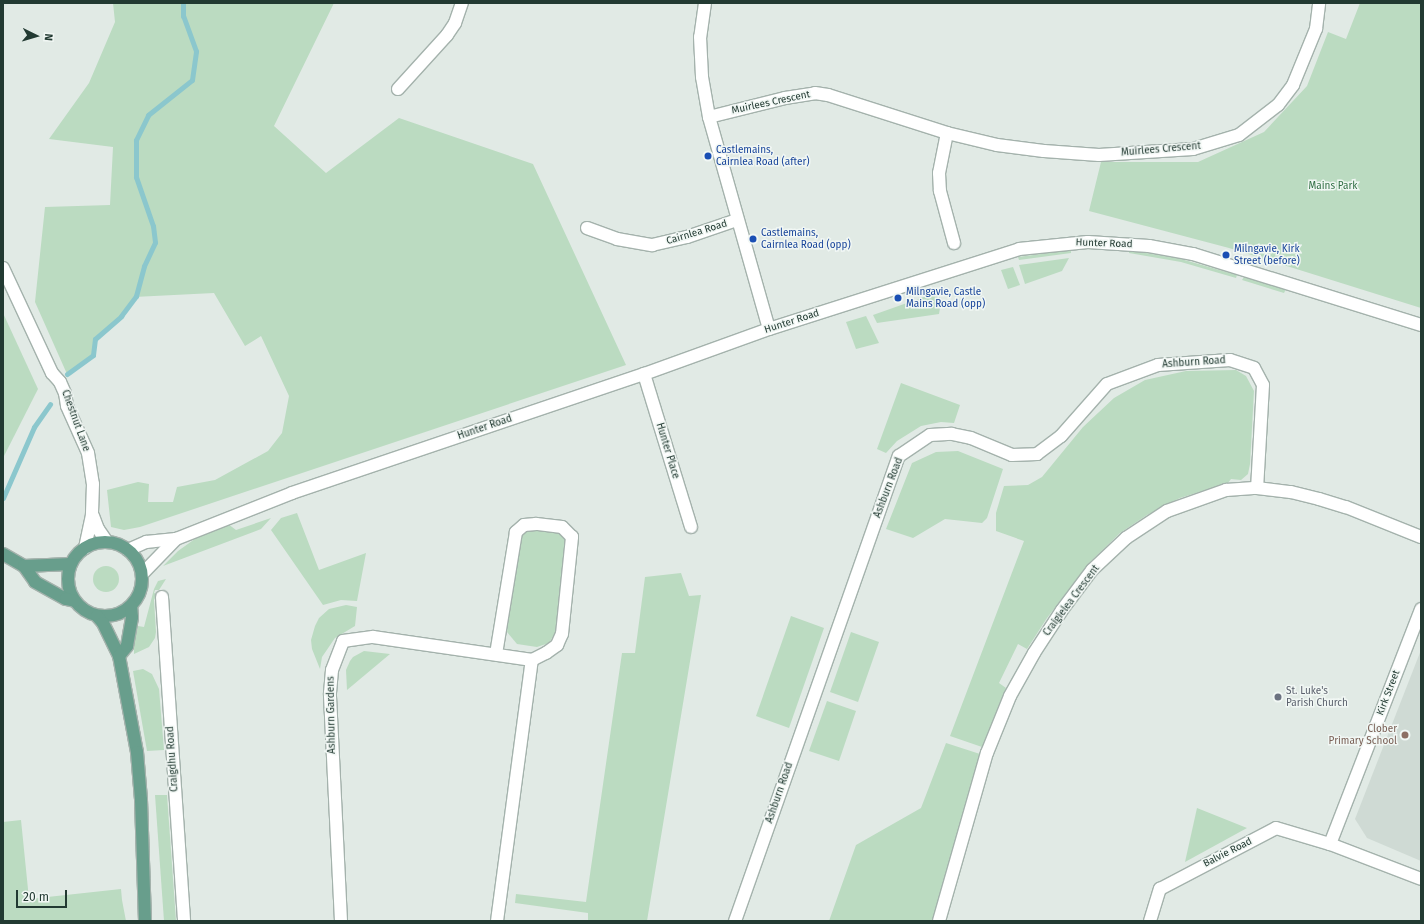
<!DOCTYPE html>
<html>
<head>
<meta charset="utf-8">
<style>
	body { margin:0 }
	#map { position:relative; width:1424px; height:924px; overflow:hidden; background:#e1eae5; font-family:"Fira Sans",sans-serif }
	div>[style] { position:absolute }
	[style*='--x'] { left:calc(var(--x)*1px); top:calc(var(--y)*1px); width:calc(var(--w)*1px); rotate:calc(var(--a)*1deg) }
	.built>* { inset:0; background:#cfdad4 }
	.green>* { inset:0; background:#bbdbc1 }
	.round { border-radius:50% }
	.stream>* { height:5px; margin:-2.5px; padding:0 2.5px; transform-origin:2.5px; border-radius:2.5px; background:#8bc7cd }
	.roads { filter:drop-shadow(1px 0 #a4b2ac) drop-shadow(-1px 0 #a4b2ac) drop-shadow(0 1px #a4b2ac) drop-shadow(0 -1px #a4b2ac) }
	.minor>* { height:12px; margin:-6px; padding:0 6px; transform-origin:6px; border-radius:6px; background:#fff }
	.major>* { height:12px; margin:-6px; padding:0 6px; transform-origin:6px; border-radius:6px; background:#689e8c }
	.major>.ring { margin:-6px; padding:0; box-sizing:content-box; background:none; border:12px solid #689e8c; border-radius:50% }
	.dots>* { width:11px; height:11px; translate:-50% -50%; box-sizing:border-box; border:2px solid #f1f7f4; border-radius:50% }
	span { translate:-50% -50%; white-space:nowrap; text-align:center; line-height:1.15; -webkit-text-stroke:3px #f1f7f4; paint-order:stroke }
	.street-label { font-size:10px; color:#223a32 }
	.transit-label { font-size:10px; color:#164399 }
	.left { translate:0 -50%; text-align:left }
	.park-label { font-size:10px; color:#2f6e43 }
	.worship-label { font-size:10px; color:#5b616d }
	.education-label { font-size:10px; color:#785e54 }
	.right { translate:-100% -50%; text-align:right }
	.frame { position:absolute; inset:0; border:4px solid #223a32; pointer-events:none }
	.north { position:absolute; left:16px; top:16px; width:40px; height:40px; -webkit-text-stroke:3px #f1f7f4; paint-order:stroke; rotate:95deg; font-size:11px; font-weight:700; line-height:16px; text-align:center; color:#223a32 }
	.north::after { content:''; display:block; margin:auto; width:14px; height:18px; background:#223a32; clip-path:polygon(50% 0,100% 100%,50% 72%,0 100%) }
	.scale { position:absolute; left:16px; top:890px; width:51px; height:18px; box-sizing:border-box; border:2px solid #223a32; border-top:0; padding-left:5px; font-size:12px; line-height:14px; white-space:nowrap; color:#223a32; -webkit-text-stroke:3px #f1f7f4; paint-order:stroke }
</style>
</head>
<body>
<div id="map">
	<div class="built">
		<div style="clip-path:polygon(1421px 650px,1421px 861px,1367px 838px,1355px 819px)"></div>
	</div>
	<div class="green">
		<div style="clip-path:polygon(113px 3px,334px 3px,274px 126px,326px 173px,399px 118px,533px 164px,626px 365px,140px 527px,124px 530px,111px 527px,107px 490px,138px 482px,149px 484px,148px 502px,173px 502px,177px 487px,215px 480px,268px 451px,282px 433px,289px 396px,261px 336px,245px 346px,214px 293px,134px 297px,117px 322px,96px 339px,93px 356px,67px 374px,35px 302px,45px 207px,110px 205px,113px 147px,49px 139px,89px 83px,115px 22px)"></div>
		<div style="clip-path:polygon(1360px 3px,1421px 3px,1421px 308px,1229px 248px,1089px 211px,1101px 162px,1198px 162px,1264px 132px,1307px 86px,1328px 32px,1346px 39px)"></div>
		<div style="clip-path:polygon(1071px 250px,1071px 253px,1019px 260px,1018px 257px)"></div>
		<div style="clip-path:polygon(1129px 250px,1181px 259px,1237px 275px,1236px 278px,1181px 262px,1129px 253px)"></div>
		<div style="clip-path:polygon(1069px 258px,1062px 271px,1025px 284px,1019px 265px)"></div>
		<div style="clip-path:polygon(1013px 267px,1020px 285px,1008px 289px,1001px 270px)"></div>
		<div style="clip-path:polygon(1244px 277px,1286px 289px,1284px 293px,1242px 280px)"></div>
		<div style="clip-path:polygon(938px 292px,941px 302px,939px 314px,877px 323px,873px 315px)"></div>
		<div style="clip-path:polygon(3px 313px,38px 389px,3px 458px)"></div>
		<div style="clip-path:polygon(866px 316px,879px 343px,856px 349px,846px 322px)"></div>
		<div style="clip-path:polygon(1236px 370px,1246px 376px,1254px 391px,1250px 464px,1248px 474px,1241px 480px,1231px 479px,1228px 483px,1180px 498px,1147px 515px,1120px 533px,1089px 563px,1047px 618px,1027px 649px,1018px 644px,999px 683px,1006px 688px,982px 747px,950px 736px,1024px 541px,996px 531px,996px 513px,1004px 486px,1028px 485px,1042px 477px,1083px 427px,1114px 398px,1145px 380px,1186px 371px)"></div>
		<div style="clip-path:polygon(901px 383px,960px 405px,954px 423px,941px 422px,921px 426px,897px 441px,886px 453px,877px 449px)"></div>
		<div style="clip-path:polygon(958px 451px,1003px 469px,987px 518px,982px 523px,945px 519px,913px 538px,886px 529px,912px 463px,936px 452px)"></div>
		<div style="clip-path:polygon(297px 513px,319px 570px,366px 553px,357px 601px,341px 600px,323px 605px,271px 530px,281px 518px)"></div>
		<div style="clip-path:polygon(271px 518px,261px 529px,163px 566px,178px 551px,199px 536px,228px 524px,236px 530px)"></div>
		<div style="clip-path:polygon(533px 530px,555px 532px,564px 535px,567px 546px,555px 633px,549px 643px,537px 647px,517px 644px,507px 632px,519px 541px,525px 531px)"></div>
		<div class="round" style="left:93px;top:566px;width:26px;height:26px"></div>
		<div style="clip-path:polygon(681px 573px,689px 596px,701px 595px,647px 921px,588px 921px,588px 913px,515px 903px,516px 894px,586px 902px,622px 653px,635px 653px,645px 577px)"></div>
		<div style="clip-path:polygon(166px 579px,159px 590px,155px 590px,154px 593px,157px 594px,154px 600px,156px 632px,155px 638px,149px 647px,134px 654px,134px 643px,138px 626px,144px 627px,154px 589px,158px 581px)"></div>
		<div style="clip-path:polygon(346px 605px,357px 607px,355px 626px,335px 638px,322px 657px,320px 669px,312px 649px,311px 640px,315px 626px,319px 618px,329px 609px)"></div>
		<div style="clip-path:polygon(791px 616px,824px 628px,789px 728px,756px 716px)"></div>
		<div style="clip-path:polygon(851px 632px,879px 642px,858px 702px,830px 692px)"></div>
		<div style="clip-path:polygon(364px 651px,390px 654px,347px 690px,346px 670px,350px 661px,353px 657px)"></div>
		<div style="clip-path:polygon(143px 669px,152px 674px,159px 689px,164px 750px,147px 751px,133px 671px)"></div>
		<div style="clip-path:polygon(827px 701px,856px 711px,839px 761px,809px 751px)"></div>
		<div style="clip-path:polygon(946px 743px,980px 754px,932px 921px,829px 921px,856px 845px,921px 808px)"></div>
		<div style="clip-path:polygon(155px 795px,167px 795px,176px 921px,164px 921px)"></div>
		<div style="clip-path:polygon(1197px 808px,1247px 828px,1185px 862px)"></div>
		<div style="clip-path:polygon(21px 820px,29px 899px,121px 889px,122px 900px,126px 921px,3px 921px,3px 822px)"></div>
	</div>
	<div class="stream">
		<div style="--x:67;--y:374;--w:32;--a:-36"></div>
		<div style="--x:93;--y:355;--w:16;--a:-83"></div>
		<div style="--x:95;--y:339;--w:35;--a:-41"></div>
		<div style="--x:121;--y:316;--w:25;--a:-53"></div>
		<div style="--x:136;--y:296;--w:31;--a:-75"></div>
		<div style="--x:144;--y:266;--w:26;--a:-65"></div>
		<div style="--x:155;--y:242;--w:16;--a:-97"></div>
		<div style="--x:153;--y:226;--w:52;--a:-109.1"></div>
		<div style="--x:136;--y:177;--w:37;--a:-90"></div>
		<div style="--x:136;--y:140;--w:28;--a:-64"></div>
		<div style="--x:148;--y:115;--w:56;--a:-38.5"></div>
		<div style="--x:192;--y:80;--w:29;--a:-82"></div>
		<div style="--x:196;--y:51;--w:37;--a:-110"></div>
		<div style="--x:183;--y:16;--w:13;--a:-90"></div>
		<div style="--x:3;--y:498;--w:77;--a:-66.4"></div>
		<div style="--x:34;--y:427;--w:28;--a:-55"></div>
	</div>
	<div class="roads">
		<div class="minor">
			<div style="--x:705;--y:3;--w:34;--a:98"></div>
			<div style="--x:700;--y:37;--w:40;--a:87.1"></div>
			<div style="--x:702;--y:77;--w:41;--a:80.1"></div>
			<div style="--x:709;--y:117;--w:220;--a:74.2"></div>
			<div style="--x:398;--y:89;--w:73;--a:-47.8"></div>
			<div style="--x:447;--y:35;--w:14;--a:-56"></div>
			<div style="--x:455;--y:23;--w:21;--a:-71"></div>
			<div style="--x:709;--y:117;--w:78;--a:-14"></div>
			<div style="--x:785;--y:98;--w:30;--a:-9"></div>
			<div style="--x:815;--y:93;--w:13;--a:9"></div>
			<div style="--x:828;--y:95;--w:125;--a:17.7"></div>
			<div style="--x:947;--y:133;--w:51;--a:13.5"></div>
			<div style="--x:997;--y:145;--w:47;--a:7.3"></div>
			<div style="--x:1044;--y:151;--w:55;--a:4.2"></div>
			<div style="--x:1099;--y:155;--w:94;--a:-3.7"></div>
			<div style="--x:1193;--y:149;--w:48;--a:-16.9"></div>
			<div style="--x:1239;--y:135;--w:49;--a:-37.6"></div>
			<div style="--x:1278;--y:105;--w:25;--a:-53"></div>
			<div style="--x:1293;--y:85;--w:61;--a:-67.7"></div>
			<div style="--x:1316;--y:29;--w:26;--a:-83"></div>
			<div style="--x:947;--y:133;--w:41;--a:101.3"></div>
			<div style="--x:939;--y:173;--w:18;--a:87"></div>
			<div style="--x:940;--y:191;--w:54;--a:74.9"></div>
			<div style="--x:587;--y:228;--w:32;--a:20"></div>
			<div style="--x:617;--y:239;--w:36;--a:10"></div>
			<div style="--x:652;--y:245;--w:36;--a:-13"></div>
			<div style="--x:687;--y:237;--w:53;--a:-18.8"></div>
			<div style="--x:3;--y:268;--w:116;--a:65"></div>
			<div style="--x:52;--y:373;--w:12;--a:48"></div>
			<div style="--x:60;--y:382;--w:12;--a:66"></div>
			<div style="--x:65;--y:393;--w:13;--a:81"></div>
			<div style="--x:67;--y:406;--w:51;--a:65.9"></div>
			<div style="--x:88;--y:453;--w:31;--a:81"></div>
			<div style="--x:93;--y:484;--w:31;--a:92"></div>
			<div style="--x:92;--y:515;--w:34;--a:102"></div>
			<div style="--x:644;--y:374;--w:160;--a:72.9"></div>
			<div style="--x:93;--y:516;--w:14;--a:69"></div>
			<div style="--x:98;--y:529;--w:16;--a:55"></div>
			<div style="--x:128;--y:550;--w:20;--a:-24"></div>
			<div style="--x:146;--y:542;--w:30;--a:-6"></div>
			<div style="--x:176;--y:539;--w:125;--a:-21.6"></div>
			<div style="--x:292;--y:493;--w:372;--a:-18.7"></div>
			<div style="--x:644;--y:374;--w:133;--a:-19.8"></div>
			<div style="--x:769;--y:329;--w:262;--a:-17.7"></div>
			<div style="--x:1019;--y:249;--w:69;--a:-5.8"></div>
			<div style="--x:1088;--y:242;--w:61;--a:3.8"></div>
			<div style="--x:1149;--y:246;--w:45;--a:10.3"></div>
			<div style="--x:1193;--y:254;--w:239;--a:17.3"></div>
			<div style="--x:142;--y:574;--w:49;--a:-45.8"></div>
			<div style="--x:162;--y:597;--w:325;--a:86.1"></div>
			<div style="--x:1330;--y:844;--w:252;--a:-68.8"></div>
			<div style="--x:341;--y:921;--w:228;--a:-92.8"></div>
			<div style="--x:330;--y:693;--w:23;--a:-85"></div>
			<div style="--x:332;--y:670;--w:31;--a:-69"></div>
			<div style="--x:343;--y:641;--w:30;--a:-8"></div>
			<div style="--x:373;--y:637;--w:161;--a:8.2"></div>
			<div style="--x:532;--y:660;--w:16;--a:-27"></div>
			<div style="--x:546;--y:653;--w:14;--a:-36"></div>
			<div style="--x:557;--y:645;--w:12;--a:-66"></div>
			<div style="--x:562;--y:634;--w:98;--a:-84.1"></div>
			<div style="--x:572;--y:537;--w:14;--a:-135"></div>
			<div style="--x:562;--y:527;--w:26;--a:-173"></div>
			<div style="--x:536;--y:524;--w:12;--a:175"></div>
			<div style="--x:524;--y:525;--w:11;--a:139"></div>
			<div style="--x:516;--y:532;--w:124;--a:99.3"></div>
			<div style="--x:497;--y:921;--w:263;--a:-82.4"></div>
			<div style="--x:735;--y:921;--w:493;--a:-70.6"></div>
			<div style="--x:899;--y:456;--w:37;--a:-34"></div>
			<div style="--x:930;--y:435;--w:22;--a:-3"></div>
			<div style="--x:952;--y:434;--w:19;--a:12"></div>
			<div style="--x:971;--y:438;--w:44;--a:22.5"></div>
			<div style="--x:1012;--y:455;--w:25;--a:-2"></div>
			<div style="--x:1037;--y:454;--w:30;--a:-37"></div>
			<div style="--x:1061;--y:436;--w:69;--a:-48.5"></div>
			<div style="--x:1107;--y:384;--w:54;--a:-20.4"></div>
			<div style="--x:1158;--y:365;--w:72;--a:-4"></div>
			<div style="--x:1230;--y:360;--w:25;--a:18"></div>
			<div style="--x:1254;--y:368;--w:19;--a:62"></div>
			<div style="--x:1263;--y:385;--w:103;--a:93.3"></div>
			<div style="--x:939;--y:921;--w:175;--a:-74.1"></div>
			<div style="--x:987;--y:753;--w:61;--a:-68"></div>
			<div style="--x:1010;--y:696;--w:49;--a:-60.8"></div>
			<div style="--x:1034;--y:653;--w:51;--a:-56.9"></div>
			<div style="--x:1062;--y:610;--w:50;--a:-53.1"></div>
			<div style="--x:1092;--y:570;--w:47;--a:-43.3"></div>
			<div style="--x:1126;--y:538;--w:49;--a:-33.4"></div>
			<div style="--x:1167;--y:511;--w:63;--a:-19.6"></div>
			<div style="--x:1226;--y:490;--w:31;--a:-4"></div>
			<div style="--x:1257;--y:488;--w:34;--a:7"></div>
			<div style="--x:1291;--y:492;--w:29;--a:14"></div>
			<div style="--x:1319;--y:499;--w:28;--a:17"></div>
			<div style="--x:1346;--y:507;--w:81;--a:21.8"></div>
			<div style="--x:1150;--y:921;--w:34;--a:-73"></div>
			<div style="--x:1160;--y:889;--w:131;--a:-27.7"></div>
			<div style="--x:1276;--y:828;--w:56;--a:16.5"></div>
			<div style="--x:1330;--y:844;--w:97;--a:21"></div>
		</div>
		<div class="major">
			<div class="ring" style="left:68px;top:542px;width:62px;height:62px"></div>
			<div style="--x:3;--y:554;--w:24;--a:30"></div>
			<div style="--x:24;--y:566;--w:19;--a:55"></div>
			<div style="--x:35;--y:582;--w:35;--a:29"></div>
			<div style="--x:66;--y:599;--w:9;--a:13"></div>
			<div style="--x:24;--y:566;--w:47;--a:-2.4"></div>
			<div style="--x:97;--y:616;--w:9;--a:49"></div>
			<div style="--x:103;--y:623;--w:37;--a:64"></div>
			<div style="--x:119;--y:656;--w:98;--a:79.4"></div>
			<div style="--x:137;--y:752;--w:48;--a:85.2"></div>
			<div style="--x:141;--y:800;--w:121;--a:88.1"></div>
			<div style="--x:119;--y:656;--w:13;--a:-51"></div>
			<div style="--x:127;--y:646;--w:29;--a:-80"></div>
			<div style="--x:132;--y:617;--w:11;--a:-95"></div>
		</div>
	</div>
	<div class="dots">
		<div style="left:708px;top:156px;background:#1a4fb4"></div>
		<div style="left:753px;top:239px;background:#1a4fb4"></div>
		<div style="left:1226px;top:255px;background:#1a4fb4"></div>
		<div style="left:898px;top:298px;background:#1a4fb4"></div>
		<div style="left:1278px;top:697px;background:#6b7280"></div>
		<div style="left:1405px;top:735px;background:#8d6e63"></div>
	</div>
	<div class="street-label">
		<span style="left:771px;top:103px;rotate:-12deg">Muirlees Crescent</span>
		<span style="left:1161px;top:150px;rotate:-5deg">Muirlees Crescent</span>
		<span style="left:697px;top:233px;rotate:-17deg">Cairnlea Road</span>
		<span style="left:1104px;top:244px;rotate:2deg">Hunter Road</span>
		<span style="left:792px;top:322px;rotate:-18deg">Hunter Road</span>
		<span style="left:1194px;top:363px;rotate:-4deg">Ashburn Road</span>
		<span style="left:75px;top:421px;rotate:70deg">Chestnut Lane</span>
		<span style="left:485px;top:428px;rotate:-19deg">Hunter Road</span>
		<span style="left:667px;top:451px;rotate:73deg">Hunter Place</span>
		<span style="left:889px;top:488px;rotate:-69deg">Ashburn Road</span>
		<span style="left:1072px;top:601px;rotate:-53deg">Craigielea Crescent</span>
		<span style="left:1389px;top:693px;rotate:-69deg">Kirk Street</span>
		<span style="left:332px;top:715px;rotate:-91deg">Ashburn Gardens</span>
		<span style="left:173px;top:759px;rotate:-94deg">Craigdhu Road</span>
		<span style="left:780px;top:793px;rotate:-71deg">Ashburn Road</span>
		<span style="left:1228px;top:853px;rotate:-27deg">Balvie Road</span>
	</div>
	<div class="transit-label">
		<span class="left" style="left:716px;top:156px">Castlemains,<br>Cairnlea Road (after)</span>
		<span class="left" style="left:761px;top:239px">Castlemains,<br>Cairnlea Road (opp)</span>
		<span class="left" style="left:1234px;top:255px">Milngavie, Kirk<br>Street (before)</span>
		<span class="left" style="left:906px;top:298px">Milngavie, Castle<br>Mains Road (opp)</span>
	</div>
	<div class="park-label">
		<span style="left:1333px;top:187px">Mains Park</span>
	</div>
	<div class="worship-label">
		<span class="left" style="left:1286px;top:697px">St. Luke's<br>Parish Church</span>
	</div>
	<div class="education-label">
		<span class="right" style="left:1397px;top:735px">Clober<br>Primary School</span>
	</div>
	<div class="frame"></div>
	<div class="north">N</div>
	<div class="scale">20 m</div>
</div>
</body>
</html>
